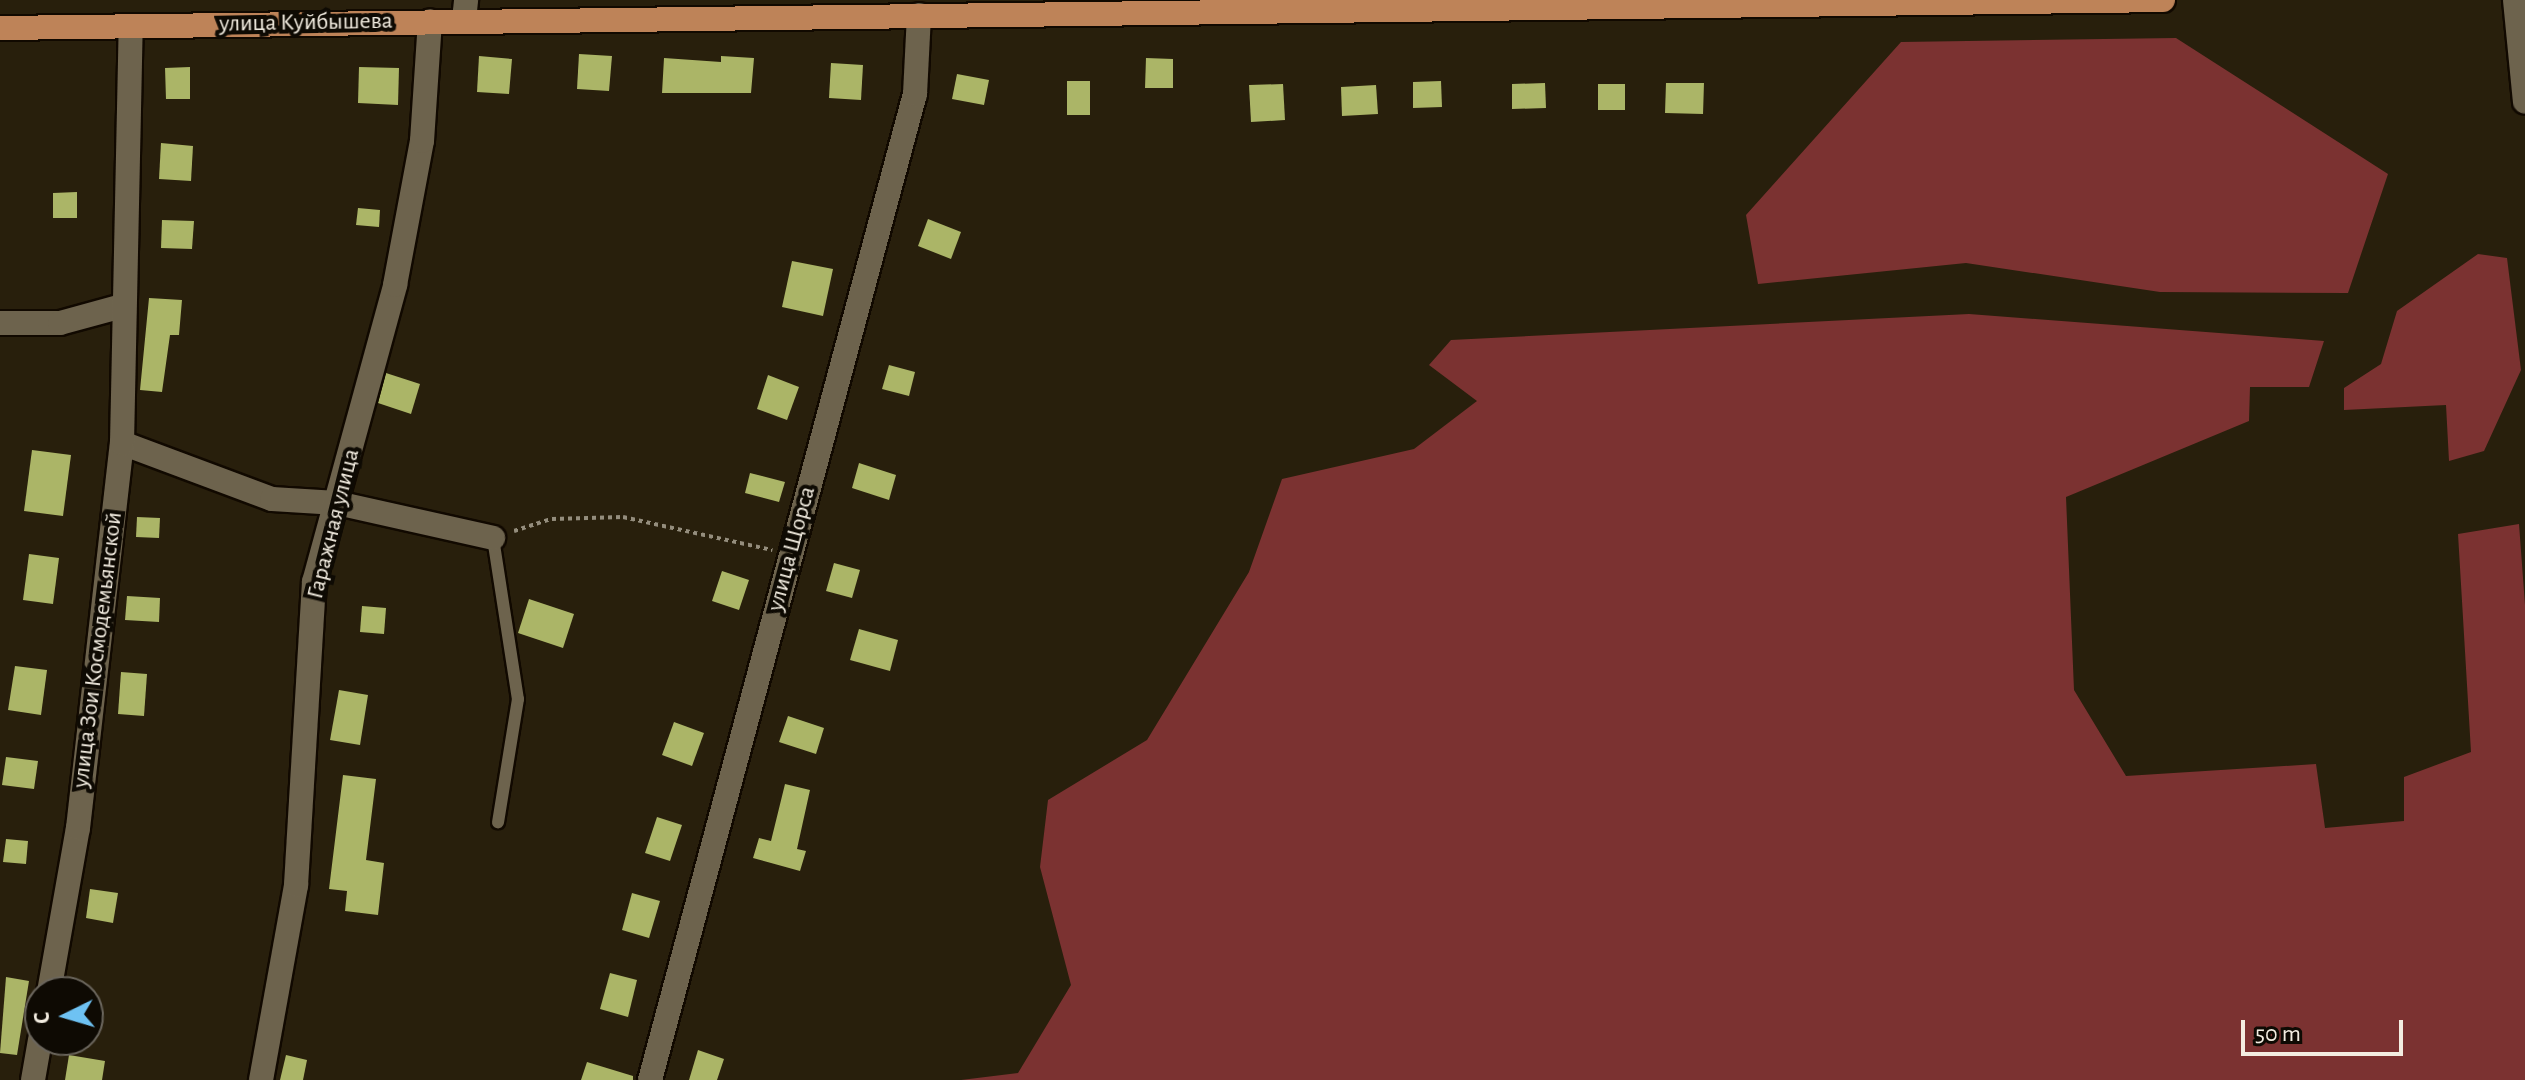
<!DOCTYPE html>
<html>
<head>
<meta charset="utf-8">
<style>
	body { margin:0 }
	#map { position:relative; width:2525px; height:1080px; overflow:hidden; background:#281f0c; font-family:"Alegreya Sans",sans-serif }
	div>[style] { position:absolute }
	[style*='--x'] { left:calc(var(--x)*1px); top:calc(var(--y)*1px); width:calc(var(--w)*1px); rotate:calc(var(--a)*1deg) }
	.forest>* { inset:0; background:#7b3231 }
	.building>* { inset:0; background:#abb567 }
	.path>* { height:4px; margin-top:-2px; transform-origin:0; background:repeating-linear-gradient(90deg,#948d7d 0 4px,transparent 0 8px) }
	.roads { filter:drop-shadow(2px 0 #110900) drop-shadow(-2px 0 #110900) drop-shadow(0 2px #110900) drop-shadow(0 -2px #110900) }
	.service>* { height:12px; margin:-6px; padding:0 6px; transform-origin:6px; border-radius:6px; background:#6d634d }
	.minor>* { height:24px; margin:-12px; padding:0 12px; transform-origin:12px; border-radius:12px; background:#6d634d }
	.trunk>* { height:24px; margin:-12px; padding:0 12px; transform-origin:12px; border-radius:12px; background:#be8358 }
	span { translate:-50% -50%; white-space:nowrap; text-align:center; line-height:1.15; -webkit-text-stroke:8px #0e0a03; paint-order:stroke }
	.street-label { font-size:24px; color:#f3ede1 }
	.north { position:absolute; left:24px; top:976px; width:80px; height:80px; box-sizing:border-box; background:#0e0a03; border:2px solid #6a655c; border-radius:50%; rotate:265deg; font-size:22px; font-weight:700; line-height:32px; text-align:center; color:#f3ede1 }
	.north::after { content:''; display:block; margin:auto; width:28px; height:36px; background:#6ec2f3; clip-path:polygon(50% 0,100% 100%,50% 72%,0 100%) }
	.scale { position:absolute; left:2241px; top:1020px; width:162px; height:36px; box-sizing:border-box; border:4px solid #f3ede1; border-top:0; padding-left:10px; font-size:24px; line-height:28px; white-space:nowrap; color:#f3ede1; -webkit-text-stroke:6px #0e0a03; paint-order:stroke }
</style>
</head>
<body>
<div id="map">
	<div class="forest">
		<div style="clip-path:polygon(2176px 38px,2388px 174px,2348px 293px,2160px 292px,1966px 263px,1758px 284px,1746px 215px,1901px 42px)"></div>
		<div style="clip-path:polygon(2478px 254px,2507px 258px,2521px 370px,2484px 451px,2449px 461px,2446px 405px,2344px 410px,2344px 388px,2381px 364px,2397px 311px)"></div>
		<div style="clip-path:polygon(1969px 314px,2324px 341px,2309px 387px,2250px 387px,2249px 421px,2066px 497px,2074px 690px,2126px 776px,2316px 764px,2325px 828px,2404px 821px,2404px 777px,2471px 752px,2458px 534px,2519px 524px,2525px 605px,2525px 1080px,961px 1080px,1018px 1073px,1071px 985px,1040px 867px,1048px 800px,1147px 740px,1249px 572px,1282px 479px,1414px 449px,1477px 401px,1429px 365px,1451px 340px)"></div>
	</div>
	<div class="building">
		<div style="clip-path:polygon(579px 54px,612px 56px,609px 91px,577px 89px)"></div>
		<div style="clip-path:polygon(479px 56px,512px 59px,509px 94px,477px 92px)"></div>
		<div style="clip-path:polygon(721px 56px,754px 58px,751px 93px,662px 93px,664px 58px,721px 62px)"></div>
		<div style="clip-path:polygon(1146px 58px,1173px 59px,1173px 88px,1145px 88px)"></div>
		<div style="clip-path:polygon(831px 63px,863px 65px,861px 100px,829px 98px)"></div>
		<div style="clip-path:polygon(190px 67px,190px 99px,166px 99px,165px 68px)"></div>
		<div style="clip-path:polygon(359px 67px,399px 68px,398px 105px,358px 103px)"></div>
		<div style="clip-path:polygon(957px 74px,989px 80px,984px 105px,952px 99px)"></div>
		<div style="clip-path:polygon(1067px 81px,1090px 81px,1090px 115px,1067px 115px)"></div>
		<div style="clip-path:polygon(1441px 81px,1442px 107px,1413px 108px,1413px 82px)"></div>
		<div style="clip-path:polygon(1545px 83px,1546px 108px,1512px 109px,1512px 84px)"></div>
		<div style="clip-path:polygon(1666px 83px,1704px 83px,1703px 114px,1665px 113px)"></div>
		<div style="clip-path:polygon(1283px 84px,1285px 120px,1251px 122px,1249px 85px)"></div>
		<div style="clip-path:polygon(1598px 84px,1625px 84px,1625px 110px,1598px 110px)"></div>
		<div style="clip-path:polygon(1376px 85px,1378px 114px,1342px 116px,1341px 87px)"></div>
		<div style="clip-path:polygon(161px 143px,193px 146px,191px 181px,159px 179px)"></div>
		<div style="clip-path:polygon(77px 192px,77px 218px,53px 218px,53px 193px)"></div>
		<div style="clip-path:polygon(358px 208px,380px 210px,379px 227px,356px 225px)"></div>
		<div style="clip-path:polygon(928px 219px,961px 232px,951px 259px,918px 246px)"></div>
		<div style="clip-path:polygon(162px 220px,194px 221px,192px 249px,161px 248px)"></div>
		<div style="clip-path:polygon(792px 261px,833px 269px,823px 316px,782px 307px)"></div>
		<div style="clip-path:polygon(149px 298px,182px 300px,179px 335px,170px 335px,162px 392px,140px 390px)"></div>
		<div style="clip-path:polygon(889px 365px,915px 372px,909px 396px,882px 389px)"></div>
		<div style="clip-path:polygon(386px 373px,420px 384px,411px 414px,378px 403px)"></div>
		<div style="clip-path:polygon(768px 375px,799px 387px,787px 420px,757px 409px)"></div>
		<div style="clip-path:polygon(32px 450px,71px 455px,63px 516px,24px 511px)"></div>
		<div style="clip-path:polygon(859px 463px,896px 475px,889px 500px,852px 488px)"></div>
		<div style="clip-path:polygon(750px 473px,785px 482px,779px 502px,745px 493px)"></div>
		<div style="clip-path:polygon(137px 517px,160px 518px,159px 538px,136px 537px)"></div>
		<div style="clip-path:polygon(29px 554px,59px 558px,53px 604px,23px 600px)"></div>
		<div style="clip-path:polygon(834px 563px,860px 570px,852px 598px,826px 591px)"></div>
		<div style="clip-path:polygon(722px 571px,749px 580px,739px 610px,712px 601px)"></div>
		<div style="clip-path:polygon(127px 596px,160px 598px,159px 622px,125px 620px)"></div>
		<div style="clip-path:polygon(529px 599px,574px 614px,563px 648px,518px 633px)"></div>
		<div style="clip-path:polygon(362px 606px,386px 608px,384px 634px,360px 632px)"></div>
		<div style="clip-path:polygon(859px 629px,898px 640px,890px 671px,850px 660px)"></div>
		<div style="clip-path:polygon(15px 666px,47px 670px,41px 715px,8px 710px)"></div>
		<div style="clip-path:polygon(121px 672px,147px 674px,144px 716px,118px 714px)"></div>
		<div style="clip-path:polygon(339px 690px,368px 695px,360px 745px,330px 740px)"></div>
		<div style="clip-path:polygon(788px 716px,824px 728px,816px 754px,779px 742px)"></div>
		<div style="clip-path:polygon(674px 722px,704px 733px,692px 766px,662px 755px)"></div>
		<div style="clip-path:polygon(6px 757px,38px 761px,34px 789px,2px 785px)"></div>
		<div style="clip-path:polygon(343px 775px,376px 779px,366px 860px,384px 863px,378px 915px,345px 911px,347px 891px,329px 889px)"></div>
		<div style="clip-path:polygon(785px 784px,810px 790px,797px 849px,806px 851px,800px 871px,753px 858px,759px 838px,771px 841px)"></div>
		<div style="clip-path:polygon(657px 817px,682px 825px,670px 861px,645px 853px)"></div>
		<div style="clip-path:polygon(6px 839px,28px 841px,26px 864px,3px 862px)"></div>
		<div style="clip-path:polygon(90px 889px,118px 893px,113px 923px,86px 918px)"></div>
		<div style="clip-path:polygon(632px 893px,660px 901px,649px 938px,622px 930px)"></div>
		<div style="clip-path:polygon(610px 973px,637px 980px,628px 1017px,600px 1009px)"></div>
		<div style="clip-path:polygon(6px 977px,29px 981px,17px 1055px,0 1053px)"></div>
		<div style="clip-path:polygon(698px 1050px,724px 1059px,717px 1080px,689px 1080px)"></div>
		<div style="clip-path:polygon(69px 1055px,105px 1061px,102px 1080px,65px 1080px)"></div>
		<div style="clip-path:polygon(286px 1055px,307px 1060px,303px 1080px,280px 1080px)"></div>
		<div style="clip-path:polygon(587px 1062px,633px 1076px,633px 1080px,581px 1080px)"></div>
	</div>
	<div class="path">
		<div style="--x:514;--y:531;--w:40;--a:-18"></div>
		<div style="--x:552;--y:519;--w:71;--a:-1.6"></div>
		<div style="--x:623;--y:517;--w:153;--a:12.5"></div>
	</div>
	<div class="roads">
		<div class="service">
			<div style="--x:493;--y:538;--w:163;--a:81.2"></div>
			<div style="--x:518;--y:699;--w:125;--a:99.2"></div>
		</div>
		<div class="minor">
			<div style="--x:2515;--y:0;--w:102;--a:84.4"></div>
			<div style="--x:464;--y:20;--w:20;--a:-84"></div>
			<div style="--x:0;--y:323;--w:60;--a:0"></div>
			<div style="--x:60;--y:323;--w:64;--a:-15.3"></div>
			<div style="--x:122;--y:443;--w:160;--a:20.5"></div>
			<div style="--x:272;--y:499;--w:65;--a:3.5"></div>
			<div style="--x:337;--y:503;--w:160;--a:12.6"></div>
			<div style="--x:49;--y:992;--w:167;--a:-80"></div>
			<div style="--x:78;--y:828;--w:388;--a:-83.5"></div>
			<div style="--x:122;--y:443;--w:416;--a:-88.8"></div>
			<div style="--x:33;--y:1080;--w:41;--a:-80.1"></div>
			<div style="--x:261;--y:1080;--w:198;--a:-79.8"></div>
			<div style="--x:296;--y:885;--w:304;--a:-86.6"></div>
			<div style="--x:314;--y:582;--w:308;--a:-74.7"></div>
			<div style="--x:395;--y:285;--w:147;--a:-79.4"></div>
			<div style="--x:422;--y:141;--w:120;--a:-86.2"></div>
			<div style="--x:650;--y:1080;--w:1021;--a:-74.96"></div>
			<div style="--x:915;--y:94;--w:79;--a:-87.1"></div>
		</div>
		<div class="trunk">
			<div style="--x:0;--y:28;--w:2163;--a:-0.74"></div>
		</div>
	</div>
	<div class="street-label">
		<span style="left:306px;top:23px;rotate:-1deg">улица Куйбышева</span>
		<span style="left:334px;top:524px;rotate:-76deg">Гаражная улица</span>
		<span style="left:792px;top:549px;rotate:-75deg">улица Щорса</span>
		<span style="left:98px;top:650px;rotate:-83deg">улица Зои Космодемьянской</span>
	</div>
	<div class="north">С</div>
	<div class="scale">50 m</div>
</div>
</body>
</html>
